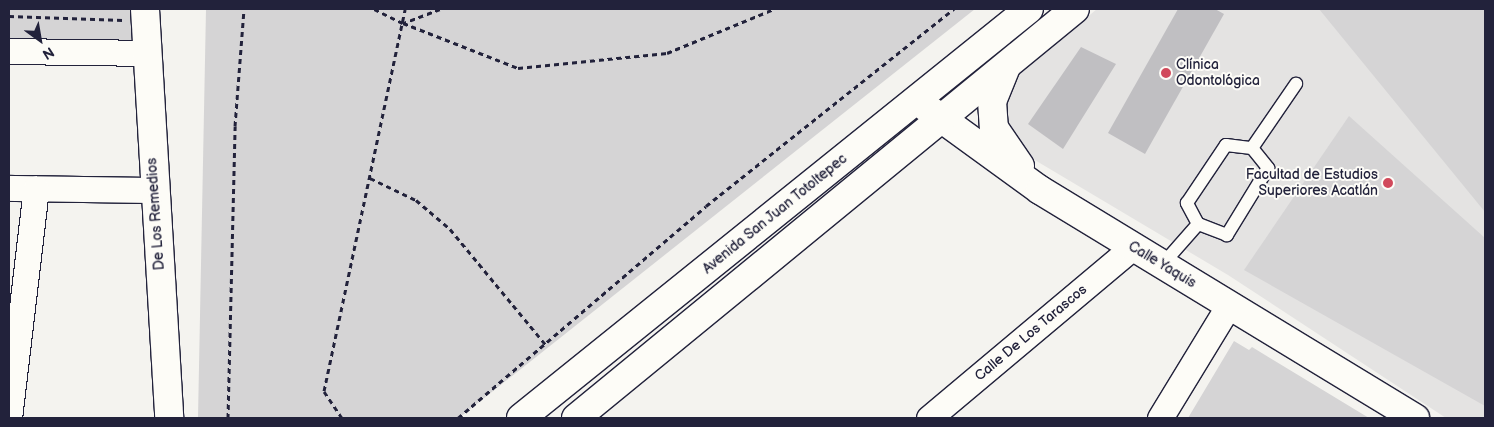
<!DOCTYPE html>
<html>
<head>
<meta charset="utf-8">
<style>
	body { margin:0 }
	#map { position:relative; width:1494px; height:427px; overflow:hidden; background:#f4f3ef; font-family:"Balsamiq Sans",sans-serif }
	div>[style] { position:absolute }
	[style*='--x'] { left:calc(var(--x)*1px); top:calc(var(--y)*1px); width:calc(var(--w)*1px); rotate:calc(var(--a)*1deg) }
	.built>* { inset:0; background:#e4e3e2 }
	.green>* { inset:0; background:#d5d4d5 }
	.building>* { inset:0; background:#c0bfc2 }
	.path>* { height:3px; margin-top:-1.5px; transform-origin:0; background:repeating-linear-gradient(90deg,#22223b 0 5px,transparent 0 9px) }
	.roads { filter:drop-shadow(1px 0 #22223b) drop-shadow(-1px 0 #22223b) drop-shadow(0 1px #22223b) drop-shadow(0 -1px #22223b) }
	.service>* { height:12px; margin:-6px; padding:0 6px; transform-origin:6px; border-radius:6px; background:#fdfcf7 }
	.minor>* { height:25px; margin:-12.5px; padding:0 12.5px; transform-origin:12.5px; border-radius:12.5px; background:#fdfcf7 }
	.secondary>* { height:28px; margin:-14px; padding:0 14px; transform-origin:14px; border-radius:14px; background:#fdfcf7 }
	.dots>* { width:14px; height:14px; translate:-50% -50%; box-sizing:border-box; border:2px solid #fdfcf7; border-radius:50% }
	span { translate:-50% -50%; white-space:nowrap; text-align:center; line-height:1.15; -webkit-text-stroke:4px #fdfcf7; paint-order:stroke }
	.poi-label { font-size:14px; color:#22223b }
	.left { translate:0 -50%; text-align:left }
	.right { translate:-100% -50%; text-align:right }
	.street-label { font-size:14px; color:#22223b }
	.frame { position:absolute; inset:0; border:10px solid #22223b; pointer-events:none }
	.north { position:absolute; left:15px; top:15px; width:50px; height:50px; -webkit-text-stroke:4px #fdfcf7; paint-order:stroke; rotate:148deg; font-size:14px; font-weight:700; line-height:20px; text-align:center; color:#22223b }
	.north::after { content:''; display:block; margin:auto; width:18px; height:22px; background:#22223b; clip-path:polygon(50% 0,100% 100%,50% 72%,0 100%) }
</style>
</head>
<body>
<div id="map">
	<div class="built">
		<div style="clip-path:polygon(1097px 9px,1485px 9px,1485px 418px,1446px 418px,1228px 275px,1023px 153px,1008px 123px,1007px 100px,1015px 77px)"></div>
	</div>
	<div class="green">
		<div style="clip-path:polygon(9px 9px,137px 9px,138px 44px,9px 41px)"></div>
		<div style="clip-path:polygon(206px 9px,975px 9px,459px 418px,198px 418px)"></div>
		<div style="clip-path:polygon(1319px 9px,1485px 9px,1485px 212px)"></div>
		<div style="clip-path:polygon(1349px 116px,1485px 238px,1485px 406px,1244px 270px)"></div>
		<div style="clip-path:polygon(1234px 341px,1249px 350px,1252px 347px,1369px 418px,1188px 418px)"></div>
	</div>
	<div class="building">
		<div style="clip-path:polygon(1178px 9px,1215px 9px,1224px 14px,1145px 154px,1108px 133px)"></div>
		<div style="clip-path:polygon(1081px 47px,1116px 64px,1063px 149px,1028px 124px)"></div>
	</div>
	<div class="path">
		<div style="--x:374;--y:9;--w:32;--a:26"></div>
		<div style="--x:440;--y:9;--w:40;--a:159"></div>
		<div style="--x:403;--y:23;--w:123;--a:21.4"></div>
		<div style="--x:518;--y:68;--w:150;--a:-5.7"></div>
		<div style="--x:667;--y:53;--w:116;--a:-22.4"></div>
		<div style="--x:9;--y:16;--w:114;--a:2"></div>
		<div style="--x:370;--y:178;--w:51;--a:25.6"></div>
		<div style="--x:416;--y:200;--w:45;--a:40.5"></div>
		<div style="--x:450;--y:229;--w:151;--a:50.4"></div>
		<div style="--x:228;--y:418;--w:292;--a:-88.6"></div>
		<div style="--x:235;--y:126;--w:117;--a:-85.6"></div>
		<div style="--x:342;--y:418;--w:32;--a:-124"></div>
		<div style="--x:324;--y:391;--w:390;--a:-78"></div>
		<div style="--x:458;--y:418;--w:326;--a:-40.5"></div>
		<div style="--x:706;--y:206;--w:317;--a:-38.5"></div>
	</div>
	<div class="roads">
		<div class="service">
			<div style="--x:1226;--y:145;--w:26;--a:7"></div>
			<div style="--x:1252;--y:148;--w:26;--a:51"></div>
			<div style="--x:1268;--y:168;--w:79;--a:121.5"></div>
			<div style="--x:1227;--y:235;--w:31;--a:-159"></div>
			<div style="--x:1198;--y:224;--w:24;--a:-118"></div>
			<div style="--x:1187;--y:203;--w:70;--a:-56.1"></div>
			<div style="--x:1252;--y:148;--w:78;--a:-55.5"></div>
			<div style="--x:1162;--y:265;--w:55;--a:-48.7"></div>
		</div>
		<div class="minor">
			<div style="--x:9;--y:51;--w:137;--a:0.8"></div>
			<div style="--x:9;--y:188;--w:146;--a:0.8"></div>
			<div style="--x:9;--y:418;--w:231;--a:-83.3"></div>
			<div style="--x:929;--y:418;--w:266;--a:-40"></div>
			<div style="--x:1160;--y:418;--w:132;--a:-58.6"></div>
		</div>
		<div class="secondary">
			<div style="--x:145;--y:9;--w:410;--a:86.6"></div>
			<div style="--x:1006;--y:67;--w:37;--a:112"></div>
			<div style="--x:992;--y:101;--w:27;--a:86"></div>
			<div style="--x:994;--y:128;--w:46;--a:55.6"></div>
			<div style="--x:927;--y:108;--w:140;--a:36"></div>
			<div style="--x:1040;--y:190;--w:439;--a:31.3"></div>
			<div style="--x:521;--y:418;--w:652;--a:-38.84"></div>
			<div style="--x:576;--y:418;--w:645;--a:-39.34"></div>
		</div>
	</div>
	<div class="dots">
		<div style="left:1166px;top:73px;background:#d1495b"></div>
		<div style="left:1388px;top:183px;background:#d1495b"></div>
	</div>
	<div class="poi-label">
		<span class="left" style="left:1176px;top:73px">Clínica<br>Odontológica</span>
		<span class="right" style="left:1378px;top:183px">Facultad de Estudios<br>Superiores Acatlán</span>
	</div>
	<div class="street-label">
		<span style="left:156px;top:214px;rotate:-94deg">De Los Remedios</span>
		<span style="left:775px;top:214px;rotate:-39deg">Avenida San Juan Totoltepec</span>
		<span style="left:1162px;top:265px;rotate:31deg">Calle Yaquis</span>
		<span style="left:1031px;top:333px;rotate:-40deg">Calle De Los Tarascos</span>
	</div>
	<div class="frame"></div>
	<div class="north">N</div>
</div>
</body>
</html>
